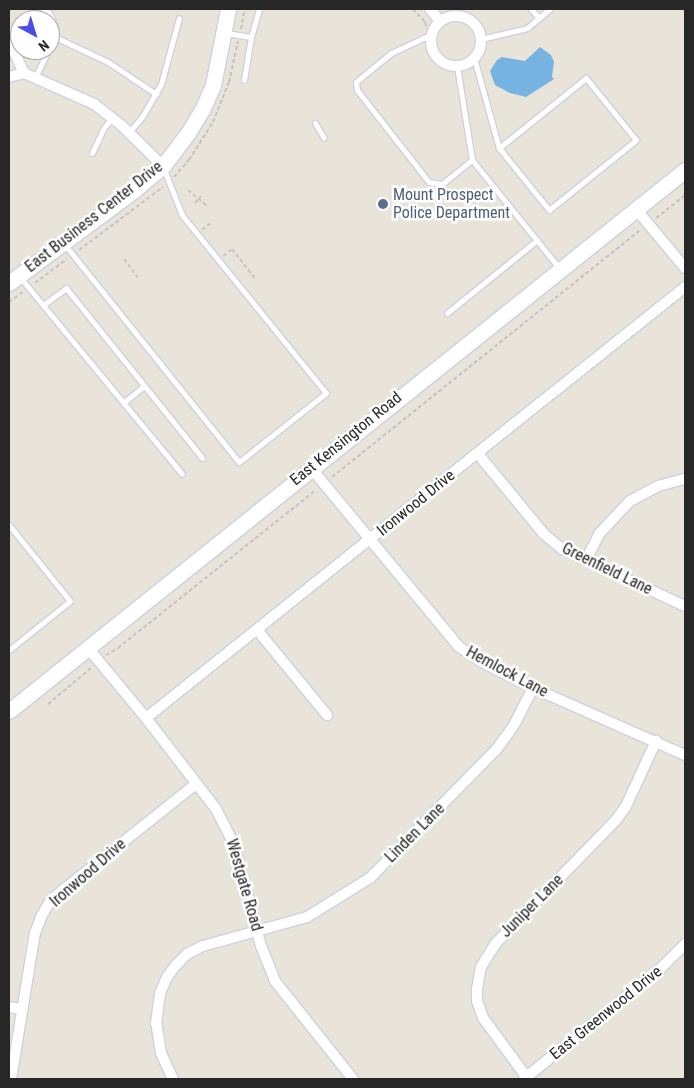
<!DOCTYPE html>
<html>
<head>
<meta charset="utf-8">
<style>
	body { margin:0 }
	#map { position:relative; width:694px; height:1088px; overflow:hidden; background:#e8e4da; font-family:"Roboto Condensed",sans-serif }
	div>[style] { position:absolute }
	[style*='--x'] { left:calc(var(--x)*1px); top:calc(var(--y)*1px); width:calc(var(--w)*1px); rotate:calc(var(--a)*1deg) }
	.water>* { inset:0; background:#77b3e0 }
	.path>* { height:2px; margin-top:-1px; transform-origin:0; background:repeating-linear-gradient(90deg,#c3c3c3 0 4px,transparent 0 6.5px) }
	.roads { filter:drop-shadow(1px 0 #d0d0df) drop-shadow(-1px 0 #d0d0df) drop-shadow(0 1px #d0d0df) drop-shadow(0 -1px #d0d0df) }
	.lane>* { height:5px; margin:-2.5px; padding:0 2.5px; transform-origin:2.5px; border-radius:2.5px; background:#fff }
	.street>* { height:10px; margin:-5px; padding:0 5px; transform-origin:5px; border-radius:5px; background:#fff }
	.street>.ring { margin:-5px; padding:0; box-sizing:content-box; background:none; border:10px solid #fff; border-radius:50% }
	.secondary>* { height:15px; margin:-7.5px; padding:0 7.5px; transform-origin:7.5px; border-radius:7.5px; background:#fff }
	.dots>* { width:14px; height:14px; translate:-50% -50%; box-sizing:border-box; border:2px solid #fff; border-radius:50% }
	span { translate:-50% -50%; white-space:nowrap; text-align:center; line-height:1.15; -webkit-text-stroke:5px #fff; paint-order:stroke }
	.service-label { font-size:16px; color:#4e5e75 }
	.left { translate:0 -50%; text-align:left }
	.street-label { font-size:16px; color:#272727 }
	.frame { position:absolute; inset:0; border:10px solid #272727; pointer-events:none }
	.north { position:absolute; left:10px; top:10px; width:50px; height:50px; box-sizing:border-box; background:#fff; border:1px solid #a9a9a9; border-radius:50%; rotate:141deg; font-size:14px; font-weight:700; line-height:20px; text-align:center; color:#272727 }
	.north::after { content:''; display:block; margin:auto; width:18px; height:22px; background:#4a4de6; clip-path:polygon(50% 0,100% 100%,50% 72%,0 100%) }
</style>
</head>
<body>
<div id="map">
	<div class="water">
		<div style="clip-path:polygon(540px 47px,551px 55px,554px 62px,552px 77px,554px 79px,526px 97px,510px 93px,495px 85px,490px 71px,497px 60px,502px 57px,525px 61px)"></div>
	</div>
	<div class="path">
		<div style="--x:413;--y:9;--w:18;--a:47"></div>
		<div style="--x:425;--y:22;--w:7;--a:74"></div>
		<div style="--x:241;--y:29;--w:20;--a:-79"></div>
		<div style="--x:174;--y:177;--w:23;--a:-49"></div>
		<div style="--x:189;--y:160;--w:45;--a:-57.7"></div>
		<div style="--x:213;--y:122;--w:43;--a:-68.2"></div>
		<div style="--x:229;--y:82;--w:42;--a:-77.6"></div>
		<div style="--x:188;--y:190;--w:25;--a:40"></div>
		<div style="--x:195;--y:203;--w:9;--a:-49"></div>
		<div style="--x:656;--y:218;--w:37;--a:-38"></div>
		<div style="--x:202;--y:230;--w:13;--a:-39"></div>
		<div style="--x:79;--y:250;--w:105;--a:-36.9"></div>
		<div style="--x:223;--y:256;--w:11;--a:-38"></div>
		<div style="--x:232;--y:249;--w:39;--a:52"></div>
		<div style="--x:124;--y:259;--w:26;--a:53"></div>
		<div style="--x:35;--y:283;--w:40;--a:-37"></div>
		<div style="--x:9;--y:302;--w:17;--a:-36"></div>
		<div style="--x:332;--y:477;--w:397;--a:-38.7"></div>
		<div style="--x:106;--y:655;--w:14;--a:-30"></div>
		<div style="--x:118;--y:648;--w:253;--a:-38.6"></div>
		<div style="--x:48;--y:704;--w:56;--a:-39.9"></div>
	</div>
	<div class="roads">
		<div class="lane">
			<div style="--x:43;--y:9;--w:7;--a:34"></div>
			<div style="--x:49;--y:13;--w:13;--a:63"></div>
			<div style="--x:55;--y:25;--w:12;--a:90"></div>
			<div style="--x:55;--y:37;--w:11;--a:117"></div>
			<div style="--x:531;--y:9;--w:12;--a:48"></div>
			<div style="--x:226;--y:33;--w:25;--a:9"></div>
			<div style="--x:432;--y:34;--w:45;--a:155.1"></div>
			<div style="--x:391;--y:53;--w:45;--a:140.4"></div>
			<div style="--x:356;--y:82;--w:8;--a:83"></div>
			<div style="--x:357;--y:90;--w:117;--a:52"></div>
			<div style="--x:429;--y:182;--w:13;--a:9"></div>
			<div style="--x:442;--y:184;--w:38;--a:-39"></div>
			<div style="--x:472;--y:160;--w:95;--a:-99.1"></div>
			<div style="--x:55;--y:37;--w:59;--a:25.3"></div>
			<div style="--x:108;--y:62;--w:58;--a:33.7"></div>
			<div style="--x:481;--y:39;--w:47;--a:-13.4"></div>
			<div style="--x:527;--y:28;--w:30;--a:-40"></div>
			<div style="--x:474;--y:58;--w:93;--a:74.5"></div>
			<div style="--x:499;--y:148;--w:80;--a:51.1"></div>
			<div style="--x:549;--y:210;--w:112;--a:-38.8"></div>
			<div style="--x:636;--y:140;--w:80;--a:-128.9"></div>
			<div style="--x:586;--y:78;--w:112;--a:141.2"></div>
			<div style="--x:35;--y:78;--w:31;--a:-65"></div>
			<div style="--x:244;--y:80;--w:44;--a:-80.8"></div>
			<div style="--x:251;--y:37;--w:29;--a:-74"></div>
			<div style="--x:315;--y:123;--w:17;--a:59"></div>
			<div style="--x:129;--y:132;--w:20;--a:-49"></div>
			<div style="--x:142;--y:117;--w:38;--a:-60"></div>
			<div style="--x:161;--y:84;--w:68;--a:-74.7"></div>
			<div style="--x:92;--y:153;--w:26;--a:-65"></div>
			<div style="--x:103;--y:129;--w:14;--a:-51"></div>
			<div style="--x:472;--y:160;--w:140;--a:51.1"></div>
			<div style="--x:65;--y:245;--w:278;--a:51.3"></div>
			<div style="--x:239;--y:462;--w:111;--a:-38.4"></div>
			<div style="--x:326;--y:393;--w:229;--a:-129"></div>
			<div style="--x:182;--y:215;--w:52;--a:-111.6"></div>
			<div style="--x:19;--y:276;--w:256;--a:50.5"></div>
			<div style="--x:43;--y:305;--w:29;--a:-36"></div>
			<div style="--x:66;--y:288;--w:218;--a:51.3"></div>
			<div style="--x:447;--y:313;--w:116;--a:-39"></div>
			<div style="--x:123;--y:403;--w:27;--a:-39"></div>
			<div style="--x:9;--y:525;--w:97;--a:51.2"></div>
			<div style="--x:70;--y:601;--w:78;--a:141.2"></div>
		</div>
		<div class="street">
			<div style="--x:430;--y:9;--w:16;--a:50"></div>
			<div class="ring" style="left:431px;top:16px;width:40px;height:40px"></div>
			<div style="--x:9;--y:41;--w:35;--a:65"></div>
			<div style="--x:24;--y:73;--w:77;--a:23.9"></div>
			<div style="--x:94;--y:104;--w:36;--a:38"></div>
			<div style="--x:122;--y:126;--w:57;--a:44.3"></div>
			<div style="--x:9;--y:77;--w:16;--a:-15"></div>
			<div style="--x:636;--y:209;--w:77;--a:50.3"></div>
			<div style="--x:478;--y:454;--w:104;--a:50.5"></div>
			<div style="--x:544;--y:534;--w:23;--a:40"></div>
			<div style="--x:562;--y:549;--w:136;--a:24.9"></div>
			<div style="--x:311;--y:468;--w:231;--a:50.4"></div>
			<div style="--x:458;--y:646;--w:29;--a:34"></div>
			<div style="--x:482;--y:662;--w:57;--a:27"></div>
			<div style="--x:533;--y:688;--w:166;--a:23.8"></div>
			<div style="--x:586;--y:560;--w:29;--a:-63"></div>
			<div style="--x:599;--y:534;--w:45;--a:-46.8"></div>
			<div style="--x:630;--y:501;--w:32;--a:-28"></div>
			<div style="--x:658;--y:486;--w:28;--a:-15"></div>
			<div style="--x:258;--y:631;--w:109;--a:50.6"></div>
			<div style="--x:88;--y:648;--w:91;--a:50.4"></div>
			<div style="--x:146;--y:718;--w:115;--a:52.4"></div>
			<div style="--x:216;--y:809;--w:39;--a:63"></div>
			<div style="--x:234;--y:844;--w:106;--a:75.2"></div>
			<div style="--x:261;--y:946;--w:38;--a:68"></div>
			<div style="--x:275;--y:981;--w:125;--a:51.5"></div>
			<div style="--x:146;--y:718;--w:690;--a:-38.65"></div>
			<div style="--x:9;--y:1007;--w:13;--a:9"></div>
			<div style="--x:11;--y:1079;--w:148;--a:-80.7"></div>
			<div style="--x:35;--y:933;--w:19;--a:-69"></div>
			<div style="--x:42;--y:915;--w:17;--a:-59"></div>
			<div style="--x:51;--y:900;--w:16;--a:-40"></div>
			<div style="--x:63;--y:890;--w:170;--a:-38.6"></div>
			<div style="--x:173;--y:1079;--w:29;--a:-115"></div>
			<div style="--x:161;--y:1053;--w:30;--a:-99"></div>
			<div style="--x:156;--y:1023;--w:30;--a:-82"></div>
			<div style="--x:160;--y:993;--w:17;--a:-66"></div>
			<div style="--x:167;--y:977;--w:15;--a:-53"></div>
			<div style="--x:176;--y:965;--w:16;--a:-45"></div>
			<div style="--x:187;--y:954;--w:18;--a:-27"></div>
			<div style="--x:203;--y:946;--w:108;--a:-15.6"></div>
			<div style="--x:307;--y:917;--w:74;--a:-31.8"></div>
			<div style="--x:370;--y:878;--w:180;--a:-45.5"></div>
			<div style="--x:496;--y:750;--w:31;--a:-54"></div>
			<div style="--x:514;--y:725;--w:42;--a:-62.8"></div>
			<div style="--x:524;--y:1079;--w:176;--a:-39"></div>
			<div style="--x:661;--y:968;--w:34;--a:-45"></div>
			<div style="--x:528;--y:1079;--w:76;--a:-126.4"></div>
			<div style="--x:483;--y:1018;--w:18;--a:-109"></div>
			<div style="--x:477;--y:1001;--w:12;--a:-90"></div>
			<div style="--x:477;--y:989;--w:22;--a:-80"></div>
			<div style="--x:481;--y:967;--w:28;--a:-58"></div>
			<div style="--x:496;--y:943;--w:172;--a:-45.7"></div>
			<div style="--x:616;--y:820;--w:17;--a:-54"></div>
			<div style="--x:626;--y:806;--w:72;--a:-65.2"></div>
		</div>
		<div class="secondary">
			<div style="--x:9;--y:283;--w:154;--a:-36.6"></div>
			<div style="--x:133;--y:191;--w:39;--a:-40"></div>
			<div style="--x:163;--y:166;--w:41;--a:-52.9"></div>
			<div style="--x:188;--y:133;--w:27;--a:-59"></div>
			<div style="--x:202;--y:110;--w:27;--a:-66"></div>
			<div style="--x:213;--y:85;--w:77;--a:-78.8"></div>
			<div style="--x:9;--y:711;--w:866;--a:-38.67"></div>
		</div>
	</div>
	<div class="dots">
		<div style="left:383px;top:204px;background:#5c6f8a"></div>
	</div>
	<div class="service-label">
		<span class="left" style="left:393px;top:204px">Mount Prospect<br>Police Department</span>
	</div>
	<div class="street-label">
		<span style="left:94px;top:217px;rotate:-38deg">East Business Center Drive</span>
		<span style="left:346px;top:439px;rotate:-39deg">East Kensington Road</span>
		<span style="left:416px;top:503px;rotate:-39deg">Ironwood Drive</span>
		<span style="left:607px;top:569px;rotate:26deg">Greenfield Lane</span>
		<span style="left:507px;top:672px;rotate:28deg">Hemlock Lane</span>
		<span style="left:415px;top:833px;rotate:-45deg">Linden Lane</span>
		<span style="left:88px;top:873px;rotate:-41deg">Ironwood Drive</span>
		<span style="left:244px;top:885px;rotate:74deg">Westgate Road</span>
		<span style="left:532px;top:906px;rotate:-45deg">Juniper Lane</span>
		<span style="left:606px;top:1013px;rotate:-39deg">East Greenwood Drive</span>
	</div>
	<div class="frame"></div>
	<div class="north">N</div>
</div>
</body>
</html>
